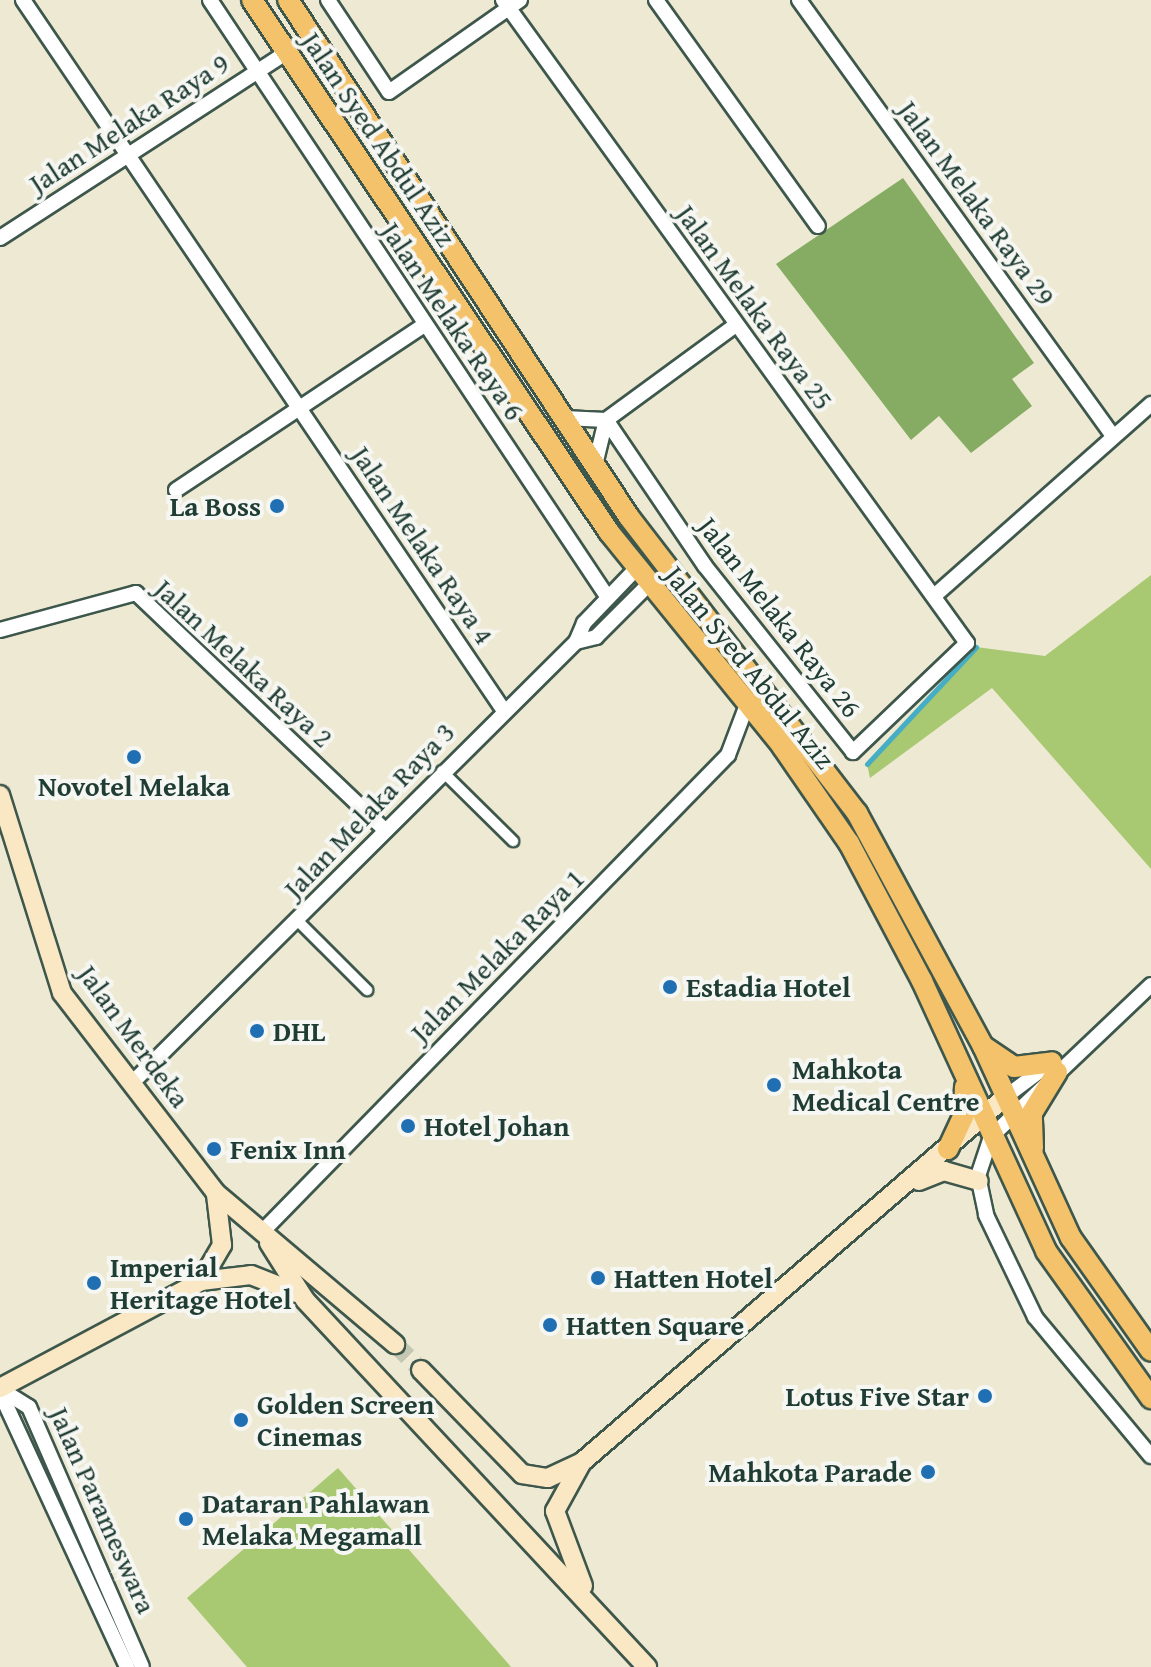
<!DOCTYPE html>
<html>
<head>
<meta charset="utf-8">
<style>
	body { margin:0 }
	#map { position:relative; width:1151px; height:1667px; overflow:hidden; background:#ede9d2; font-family:"Gentium Book Plus",serif }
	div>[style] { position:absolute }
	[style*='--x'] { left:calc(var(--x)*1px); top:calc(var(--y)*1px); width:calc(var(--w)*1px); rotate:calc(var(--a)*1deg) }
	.green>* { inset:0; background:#a8c871 }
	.forest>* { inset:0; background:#86ac63 }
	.stream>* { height:5px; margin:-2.5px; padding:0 2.5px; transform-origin:2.5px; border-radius:2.5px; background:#45aec5 }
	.secondary-tunnel>* { height:18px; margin-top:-9px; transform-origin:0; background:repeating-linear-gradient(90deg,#c4c7b2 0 18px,transparent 0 27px) }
	.roads { filter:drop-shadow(2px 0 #3e574c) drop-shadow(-2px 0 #3e574c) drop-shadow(0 2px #3e574c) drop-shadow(0 -2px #3e574c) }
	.pedestrian>* { height:10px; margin:-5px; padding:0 5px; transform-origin:5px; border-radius:5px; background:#fff }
	.minor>* { height:14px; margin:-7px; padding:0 7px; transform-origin:7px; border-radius:7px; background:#fff }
	.secondary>* { height:18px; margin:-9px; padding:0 9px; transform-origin:9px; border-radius:9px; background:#fae7c3 }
	.primary>* { height:20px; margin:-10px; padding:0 10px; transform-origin:10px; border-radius:10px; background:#f3c26a }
	.dots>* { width:22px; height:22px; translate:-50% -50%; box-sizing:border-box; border:4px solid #f6f6f2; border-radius:50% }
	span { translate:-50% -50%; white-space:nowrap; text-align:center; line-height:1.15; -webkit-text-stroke:8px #f6f6f2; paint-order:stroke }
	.street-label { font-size:28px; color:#1f3d34 }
	.poi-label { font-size:28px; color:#1f3d34; font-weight:700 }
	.right { translate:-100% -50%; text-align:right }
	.left { translate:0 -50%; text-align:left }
</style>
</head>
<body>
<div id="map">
	<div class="green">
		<div style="clip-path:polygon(1151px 575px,1151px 869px,992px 688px,870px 778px,867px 764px,976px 647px,1045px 656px)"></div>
		<div style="clip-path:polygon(338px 1468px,511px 1667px,247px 1667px,187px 1598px)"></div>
	</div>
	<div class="forest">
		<div style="clip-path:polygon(903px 178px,1034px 363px,1012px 379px,1032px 406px,971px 453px,939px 416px,911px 440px,776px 264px)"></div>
	</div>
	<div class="stream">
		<div style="--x:867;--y:764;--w:160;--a:-47"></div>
	</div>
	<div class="secondary-tunnel">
		<div style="--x:395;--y:1344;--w:37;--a:45"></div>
	</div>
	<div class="roads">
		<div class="pedestrian">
			<div style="--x:442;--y:771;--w:100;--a:44.6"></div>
			<div style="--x:298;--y:921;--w:98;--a:45"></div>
		</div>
		<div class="minor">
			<div style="--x:23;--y:0;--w:858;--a:55.92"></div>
			<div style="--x:210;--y:0;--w:718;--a:56.35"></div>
			<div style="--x:328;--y:0;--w:110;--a:56.5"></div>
			<div style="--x:389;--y:92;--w:160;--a:-35.1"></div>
			<div style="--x:503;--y:0;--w:793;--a:54.19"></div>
			<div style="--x:967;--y:643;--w:158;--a:136.3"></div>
			<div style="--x:853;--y:752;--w:238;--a:-128.5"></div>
			<div style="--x:705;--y:566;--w:176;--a:-124.1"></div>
			<div style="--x:656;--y:0;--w:278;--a:54.4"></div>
			<div style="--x:799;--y:0;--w:537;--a:54.24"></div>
			<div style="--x:0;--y:238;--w:342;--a:-32.9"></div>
			<div style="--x:564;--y:418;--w:42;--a:2.7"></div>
			<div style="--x:606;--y:420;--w:161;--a:-36.2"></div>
			<div style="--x:595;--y:465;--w:46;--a:-76.3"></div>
			<div style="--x:176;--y:490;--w:296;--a:-33.6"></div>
			<div style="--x:934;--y:596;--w:290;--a:-41.5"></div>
			<div style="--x:0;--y:630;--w:141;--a:-15.2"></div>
			<div style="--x:136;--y:593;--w:344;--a:43.6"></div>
			<div style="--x:576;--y:642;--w:21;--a:-14"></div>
			<div style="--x:596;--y:637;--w:75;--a:-45"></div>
			<div style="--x:1151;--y:985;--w:221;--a:136.5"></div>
			<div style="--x:991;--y:1137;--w:41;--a:108.4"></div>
			<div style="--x:978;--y:1176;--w:40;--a:78"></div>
			<div style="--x:986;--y:1215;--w:113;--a:64.3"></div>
			<div style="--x:1035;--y:1317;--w:181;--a:50.2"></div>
			<div style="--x:132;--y:1083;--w:626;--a:-44.81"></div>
			<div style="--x:576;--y:642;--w:21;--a:-67"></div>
			<div style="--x:584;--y:623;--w:76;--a:-46.1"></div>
			<div style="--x:1004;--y:1098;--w:55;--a:-36.9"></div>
			<div style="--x:262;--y:1232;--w:667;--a:-45.67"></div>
			<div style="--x:728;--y:755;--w:57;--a:-69.3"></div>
			<div style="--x:0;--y:1389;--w:34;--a:32"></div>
			<div style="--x:29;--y:1407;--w:283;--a:66.5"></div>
			<div style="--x:0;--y:1392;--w:303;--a:65.2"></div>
		</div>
		<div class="secondary">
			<div style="--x:0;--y:795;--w:207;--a:72.6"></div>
			<div style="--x:62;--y:993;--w:251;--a:52.4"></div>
			<div style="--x:215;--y:1192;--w:236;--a:40.2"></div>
			<div style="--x:919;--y:1181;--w:27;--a:-22"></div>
			<div style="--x:944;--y:1171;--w:36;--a:16"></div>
			<div style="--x:269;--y:1243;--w:67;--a:57.7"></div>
			<div style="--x:305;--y:1300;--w:502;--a:47.02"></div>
			<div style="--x:201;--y:1281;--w:42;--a:-59.7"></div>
			<div style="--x:222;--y:1245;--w:50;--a:-96.8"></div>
			<div style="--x:421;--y:1370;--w:145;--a:45.8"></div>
			<div style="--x:522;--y:1474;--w:26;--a:9"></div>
			<div style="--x:548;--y:1478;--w:38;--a:-25"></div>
			<div style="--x:582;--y:1462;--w:557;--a:-40.78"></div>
			<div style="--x:0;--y:1388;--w:228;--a:-28"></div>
			<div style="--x:201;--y:1281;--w:50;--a:-6.8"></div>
			<div style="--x:251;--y:1275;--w:49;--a:21.4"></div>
			<div style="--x:582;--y:1462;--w:56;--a:118.9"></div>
			<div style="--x:555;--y:1511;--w:80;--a:69.5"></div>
		</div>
		<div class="primary">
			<div style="--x:252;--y:0;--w:641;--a:56.14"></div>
			<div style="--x:609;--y:532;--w:275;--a:51"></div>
			<div style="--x:782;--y:746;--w:118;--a:55.4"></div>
			<div style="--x:849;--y:843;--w:156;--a:62.1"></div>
			<div style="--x:922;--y:981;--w:297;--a:65.3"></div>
			<div style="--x:1046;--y:1251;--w:181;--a:54.5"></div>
			<div style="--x:288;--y:0;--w:619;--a:56.59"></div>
			<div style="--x:629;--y:517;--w:374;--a:52.4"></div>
			<div style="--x:857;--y:813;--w:265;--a:61.6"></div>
			<div style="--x:983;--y:1046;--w:211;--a:65.4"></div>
			<div style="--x:1071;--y:1238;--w:138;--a:54.7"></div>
			<div style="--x:983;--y:1046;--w:37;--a:34"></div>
			<div style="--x:1014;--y:1067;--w:38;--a:-7"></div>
			<div style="--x:1033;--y:1148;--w:35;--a:-92"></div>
			<div style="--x:1032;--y:1113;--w:48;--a:-58.6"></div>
			<div style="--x:948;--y:1149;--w:38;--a:-65"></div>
			<div style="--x:964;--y:1114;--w:27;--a:-88"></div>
		</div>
	</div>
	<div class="dots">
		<div style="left:277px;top:506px;background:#1f6fb2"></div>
		<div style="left:134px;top:757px;background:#1f6fb2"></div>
		<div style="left:670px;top:987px;background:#1f6fb2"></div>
		<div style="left:257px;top:1031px;background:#1f6fb2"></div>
		<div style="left:774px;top:1085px;background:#1f6fb2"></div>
		<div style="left:408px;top:1126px;background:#1f6fb2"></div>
		<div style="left:214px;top:1149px;background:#1f6fb2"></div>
		<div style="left:598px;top:1278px;background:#1f6fb2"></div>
		<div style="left:94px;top:1283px;background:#1f6fb2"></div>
		<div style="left:550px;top:1325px;background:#1f6fb2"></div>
		<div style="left:985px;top:1396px;background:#1f6fb2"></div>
		<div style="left:241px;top:1420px;background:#1f6fb2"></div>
		<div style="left:928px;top:1472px;background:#1f6fb2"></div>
		<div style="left:186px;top:1519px;background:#1f6fb2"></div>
	</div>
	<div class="street-label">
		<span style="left:129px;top:123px;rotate:-33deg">Jalan Melaka Raya 9</span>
		<span style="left:379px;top:139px;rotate:56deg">Jalan Syed Abdul Aziz</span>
		<span style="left:977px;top:203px;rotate:54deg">Jalan Melaka Raya 29</span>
		<span style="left:755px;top:307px;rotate:54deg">Jalan Melaka Raya 25</span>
		<span style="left:453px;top:321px;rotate:56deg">Jalan Melaka Raya 6</span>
		<span style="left:423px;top:545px;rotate:56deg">Jalan Melaka Raya 4</span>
		<span style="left:780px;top:617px;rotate:52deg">Jalan Melaka Raya 26</span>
		<span style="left:244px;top:663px;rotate:43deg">Jalan Melaka Raya 2</span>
		<span style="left:750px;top:667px;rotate:51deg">Jalan Syed Abdul Aziz</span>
		<span style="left:369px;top:810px;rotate:-46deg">Jalan Melaka Raya 3</span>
		<span style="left:497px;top:955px;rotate:-45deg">Jalan Melaka Raya 1</span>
		<span style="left:134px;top:1036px;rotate:54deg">Jalan Merdeka</span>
		<span style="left:103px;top:1510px;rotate:66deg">Jalan Parameswara</span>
	</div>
	<div class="poi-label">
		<span class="right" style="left:261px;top:506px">La Boss</span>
		<span style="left:134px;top:786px">Novotel Melaka</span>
		<span class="left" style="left:686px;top:987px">Estadia Hotel</span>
		<span class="left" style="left:273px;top:1031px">DHL</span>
		<span class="left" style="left:792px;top:1085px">Mahkota<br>Medical Centre</span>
		<span class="left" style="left:424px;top:1126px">Hotel Johan</span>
		<span class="left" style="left:230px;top:1149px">Fenix Inn</span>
		<span class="left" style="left:110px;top:1283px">Imperial<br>Heritage Hotel</span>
		<span class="left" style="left:614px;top:1278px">Hatten Hotel</span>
		<span class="left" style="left:566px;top:1325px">Hatten Square</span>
		<span class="right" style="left:969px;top:1396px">Lotus Five Star</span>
		<span class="left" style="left:257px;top:1420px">Golden Screen<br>Cinemas</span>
		<span class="right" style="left:912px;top:1472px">Mahkota Parade</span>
		<span class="left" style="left:202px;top:1519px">Dataran Pahlawan<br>Melaka Megamall</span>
	</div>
</div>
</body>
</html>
